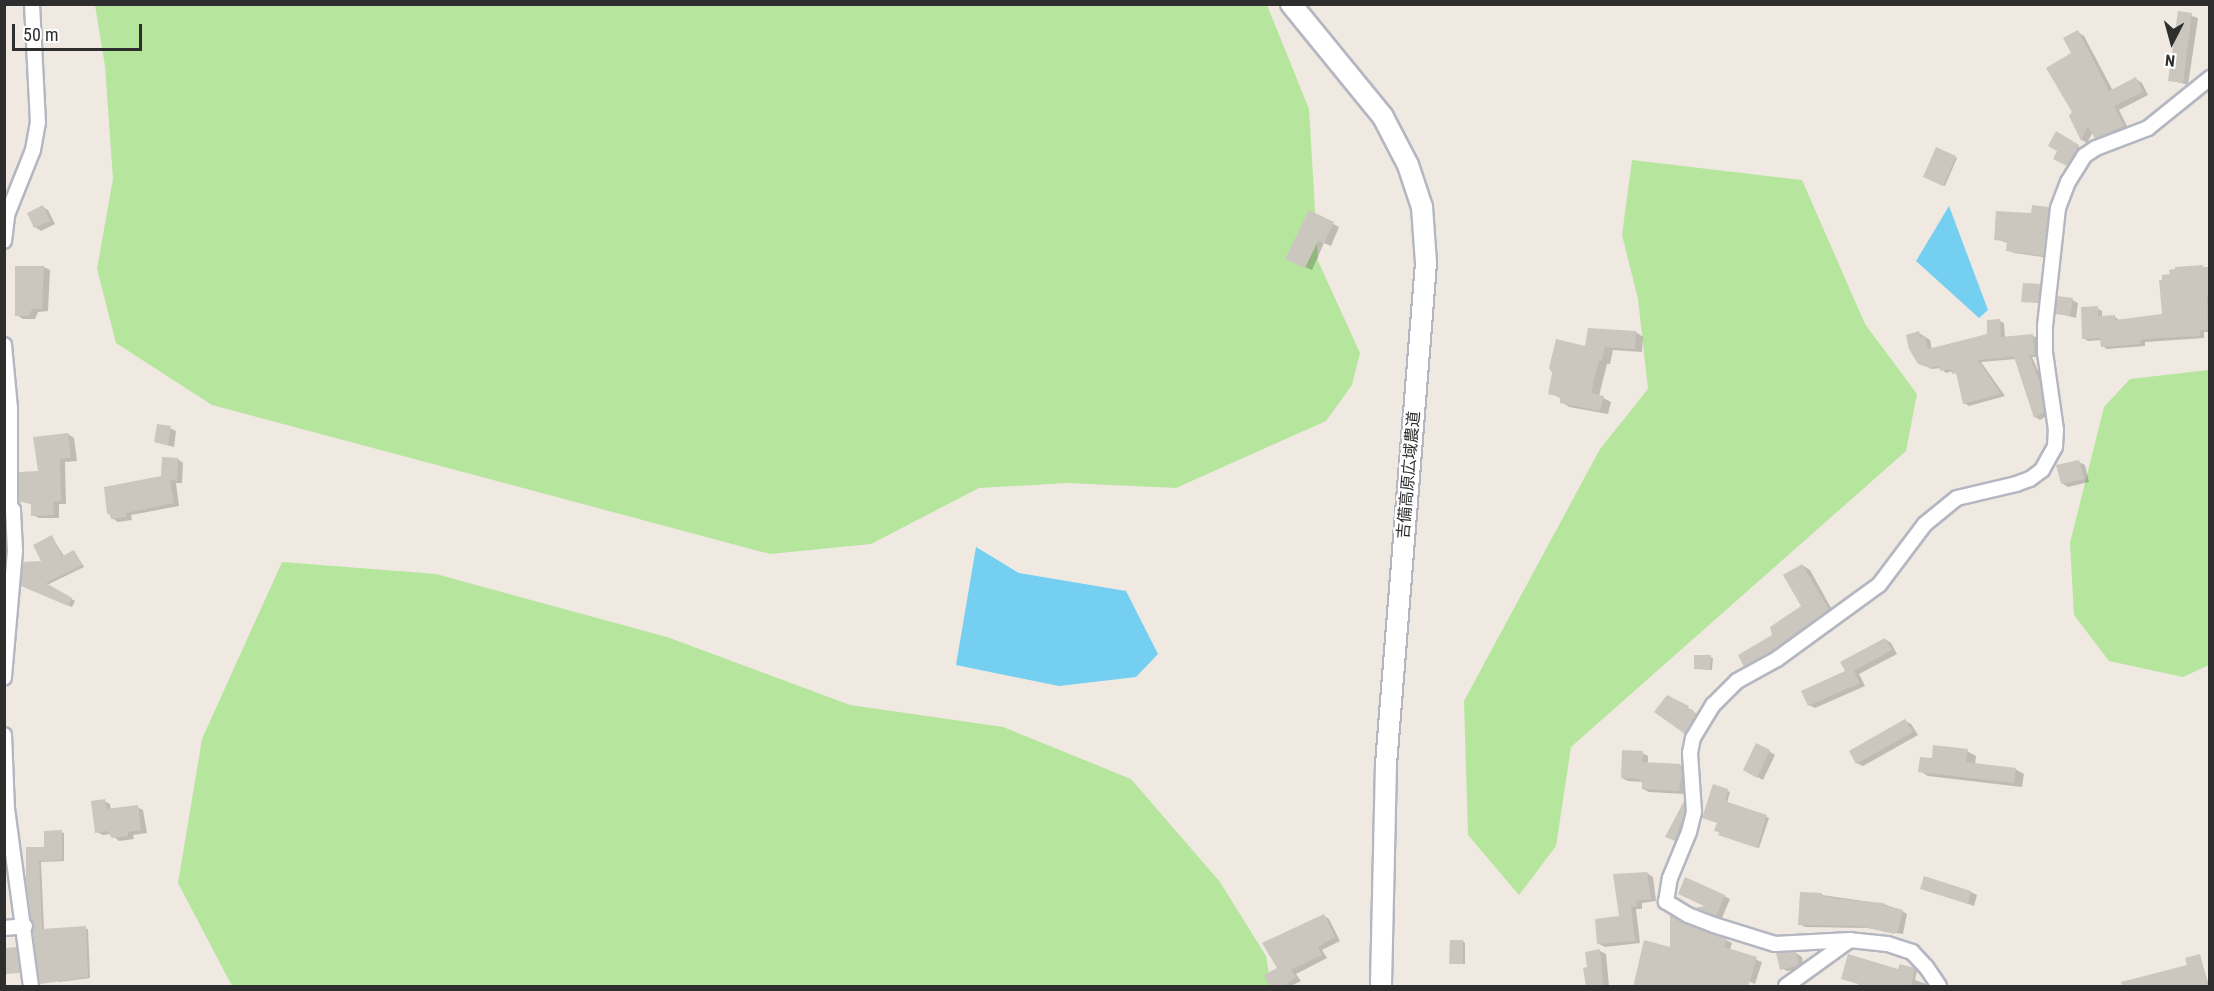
<!DOCTYPE html>
<html>
<head>
<meta charset="utf-8">
<style>
	body { margin:0 }
	#map { position:relative; width:2214px; height:991px; overflow:hidden; background:#efe9e1; font-family:"Roboto Condensed","Noto Sans JP",sans-serif }
	div>[style] { position:absolute }
	[style*='--x'] { left:calc(var(--x)*1px); top:calc(var(--y)*1px); width:calc(var(--w)*1px); rotate:calc(var(--a)*1deg) }
	.green>* { inset:0; background:#b6e59e }
	.water>* { inset:0; background:#75cff0 }
	.shadow>* { inset:0; background:#0003 }
	.building>* { inset:0; background:#cbc7bf }
	.roads { filter:drop-shadow(2px 0 #b4b7c1) drop-shadow(-2px 0 #b4b7c1) drop-shadow(0 2px #b4b7c1) drop-shadow(0 -2px #b4b7c1) }
	.street>* { height:14px; margin:-7px; padding:0 7px; transform-origin:7px; border-radius:7px; background:#fff }
	.secondary>* { height:20px; margin:-10px; padding:0 10px; transform-origin:10px; border-radius:10px; background:#fff }
	span { translate:-50% -50%; white-space:nowrap; text-align:center; line-height:1.15; -webkit-text-stroke:4.5px #fff; paint-order:stroke }
	.street-label { font-size:16px; color:#2e2e2e }
	.frame { position:absolute; inset:0; border:6px solid #2e2e2e; pointer-events:none }
	.north { position:absolute; left:2142px; top:12px; width:60px; height:60px; -webkit-text-stroke:4px #fff; paint-order:stroke; rotate:186deg; font-size:16px; font-weight:700; line-height:24px; text-align:center; color:#2e2e2e }
	.north::after { content:''; display:block; margin:auto; width:21px; height:27px; background:#2e2e2e; clip-path:polygon(50% 0,100% 100%,50% 72%,0 100%) }
	.scale { position:absolute; left:12px; top:24px; width:130px; height:27px; box-sizing:border-box; border:3px solid #2e2e2e; border-top:0; padding-left:8px; font-size:18px; line-height:21px; white-space:nowrap; color:#2e2e2e; -webkit-text-stroke:4px #fff; paint-order:stroke }
</style>
</head>
<body>
<div id="map">
	<div class="green">
		<div style="clip-path:polygon(95px 5px,1267px 5px,1309px 109px,1318px 261px,1360px 353px,1352px 385px,1326px 421px,1176px 488px,1068px 483px,979px 488px,871px 544px,770px 554px,212px 405px,116px 343px,97px 269px,113px 179px,105px 66px)"></div>
		<div style="clip-path:polygon(1632px 160px,1802px 180px,1865px 324px,1917px 394px,1906px 451px,1571px 747px,1556px 846px,1519px 895px,1468px 835px,1464px 701px,1600px 449px,1648px 389px,1638px 299px,1622px 235px)"></div>
		<div style="clip-path:polygon(2209px 370px,2209px 665px,2183px 677px,2109px 661px,2074px 615px,2070px 543px,2104px 407px,2130px 379px)"></div>
		<div style="clip-path:polygon(282px 562px,436px 574px,667px 637px,850px 705px,1003px 727px,1131px 779px,1220px 882px,1266px 956px,1271px 986px,232px 986px,178px 883px,202px 739px)"></div>
	</div>
	<div class="water">
		<div style="clip-path:polygon(1949px 206px,1988px 310px,1979px 318px,1916px 261px)"></div>
		<div style="clip-path:polygon(976px 547px,1019px 573px,1126px 591px,1158px 654px,1136px 677px,1059px 686px,956px 665px)"></div>
	</div>
	<div class="shadow">
		<div style="clip-path:polygon(2179px 12px,2198px 18px,2188px 85px,2170px 80px)"></div>
		<div style="clip-path:polygon(2078px 32px,2084px 36px,2113px 91px,2136px 79px,2142px 83px,2148px 95px,2119px 110px,2129px 130px,2102px 141px,2093px 132px,2087px 143px,2082px 140px,2071px 116px,2074px 113px,2073px 53px)"></div>
		<div style="clip-path:polygon(2056px 133px,2083px 149px,2073px 168px,2055px 158px,2059px 150px)"></div>
		<div style="clip-path:polygon(1937px 149px,1957px 158px,1945px 186px,1925px 177px)"></div>
		<div style="clip-path:polygon(43px 207px,48px 210px,55px 224px,41px 231px,35px 227px)"></div>
		<div style="clip-path:polygon(2049px 208px,2055px 212px,2049px 258px,2014px 253px,2008px 250px,2008px 243px,1995px 239px,2032px 215px)"></div>
		<div style="clip-path:polygon(1310px 212px,1339px 227px,1331px 246px,1324px 243px,1312px 270px,1293px 262px)"></div>
		<div style="clip-path:polygon(16px 267px,44px 267px,50px 270px,48px 311px,38px 312px,35px 319px,23px 319px,17px 315px)"></div>
		<div style="clip-path:polygon(2210px 268px,2210px 332px,2204px 332px,2204px 338px,2145px 342px,2145px 346px,2107px 349px,2102px 346px,2102px 340px,2088px 341px,2083px 338px,2097px 308px,2102px 311px,2102px 318px,2115px 317px,2119px 320px,2163px 316px)"></div>
		<div style="clip-path:polygon(2040px 285px,2046px 289px,2045px 303px,2027px 301px,2027px 303px,2023px 301px)"></div>
		<div style="clip-path:polygon(2072px 300px,2078px 303px,2076px 318px,2057px 313px)"></div>
		<div style="clip-path:polygon(2000px 321px,2004px 323px,2005px 338px,2033px 336px,2038px 338px,2039px 357px,2032px 357px,2045px 387px,2048px 415px,2040px 420px,2035px 417px,2016px 359px,1981px 362px,2005px 396px,1969px 406px,1964px 403px,1958px 376px,1953px 371px,1946px 373px,1941px 368px,1931px 369px,1917px 360px,1919px 333px,1930px 340px,1932px 350px,1989px 335px)"></div>
		<div style="clip-path:polygon(1636px 332px,1643px 337px,1642px 352px,1613px 350px,1610px 364px,1607px 364px,1599px 396px,1611px 402px,1608px 414px,1569px 407px,1562px 402px,1562px 399px,1550px 393px,1586px 347px)"></div>
		<div style="clip-path:polygon(170px 428px,176px 431px,174px 447px,155px 442px)"></div>
		<div style="clip-path:polygon(68px 434px,74px 438px,77px 461px,65px 462px,66px 504px,59px 504px,59px 518px,39px 518px,33px 515px,33px 505px,21px 501px)"></div>
		<div style="clip-path:polygon(178px 459px,183px 463px,182px 483px,176px 483px,179px 506px,131px 515px,132px 520px,118px 522px,112px 518px,109px 514px,162px 477px)"></div>
		<div style="clip-path:polygon(2079px 462px,2085px 465px,2089px 482px,2068px 487px,2062px 483px)"></div>
		<div style="clip-path:polygon(52px 537px,64px 556px,74px 551px,84px 567px,47px 585px,75px 601px,72px 607px,26px 587px,43px 562px)"></div>
		<div style="clip-path:polygon(4px 565px,10px 569px,9px 584px,4px 584px)"></div>
		<div style="clip-path:polygon(1802px 565px,1810px 570px,1835px 615px,1753px 670px,1746px 666px,1803px 606px)"></div>
		<div style="clip-path:polygon(1885px 639px,1891px 643px,1897px 654px,1859px 674px,1865px 686px,1815px 708px,1809px 705px)"></div>
		<div style="clip-path:polygon(1710px 657px,1713px 658px,1712px 670px,1695px 668px)"></div>
		<div style="clip-path:polygon(1667px 697px,1694px 711px,1693px 712px,1702px 718px,1692px 736px,1656px 712px)"></div>
		<div style="clip-path:polygon(1905px 721px,1911px 724px,1918px 735px,1863px 766px,1857px 763px)"></div>
		<div style="clip-path:polygon(1769px 751px,1775px 755px,1763px 780px,1745px 770px)"></div>
		<div style="clip-path:polygon(1967px 751px,1976px 756px,1975px 765px,2015px 769px,2024px 774px,2022px 787px,1928px 776px,1920px 771px,1933px 760px)"></div>
		<div style="clip-path:polygon(1642px 753px,1648px 756px,1648px 764px,1680px 765px,1686px 769px,1688px 777px,1685px 794px,1649px 792px,1643px 789px,1644px 782px,1628px 781px,1622px 778px)"></div>
		<div style="clip-path:polygon(1713px 786px,1730px 792px,1727px 803px,1769px 818px,1759px 848px,1722px 836px)"></div>
		<div style="clip-path:polygon(104px 801px,110px 804px,111px 810px,137px 807px,143px 810px,147px 833px,133px 835px,134px 839px,119px 841px,111px 834px,103px 835px,97px 832px)"></div>
		<div style="clip-path:polygon(1685px 803px,1690px 806px,1682px 843px,1667px 836px)"></div>
		<div style="clip-path:polygon(61px 832px,64px 833px,64px 861px,41px 862px,44px 930px,88px 929px,90px 978px,59px 982px,41px 967px,27px 880px,46px 849px)"></div>
		<div style="clip-path:polygon(1647px 873px,1653px 877px,1656px 901px,1642px 903px,1642px 909px,1636px 909px,1640px 943px,1605px 947px,1599px 944px,1620px 918px)"></div>
		<div style="clip-path:polygon(1925px 878px,1971px 892px,1977px 895px,1974px 906px,1922px 888px)"></div>
		<div style="clip-path:polygon(1822px 895px,1884px 904px,1902px 911px,1907px 914px,1903px 934px,1867px 928px,1805px 927px,1800px 924px)"></div>
		<div style="clip-path:polygon(1724px 896px,1730px 899px,1722px 918px,1703px 911px)"></div>
		<div style="clip-path:polygon(1323px 915px,1329px 919px,1340px 941px,1322px 950px,1327px 958px,1296px 974px,1301px 981px,1291px 986px,1271px 986px)"></div>
		<div style="clip-path:polygon(1726px 940px,1732px 943px,1730px 950px,1762px 962px,1755px 984px,1671px 949px)"></div>
		<div style="clip-path:polygon(1463px 941px,1465px 943px,1465px 964px,1453px 964px,1451px 963px)"></div>
		<div style="clip-path:polygon(16px 948px,22px 952px,25px 970px,4px 971px)"></div>
		<div style="clip-path:polygon(1600px 951px,1606px 954px,1609px 986px,1587px 986px,1589px 969px)"></div>
		<div style="clip-path:polygon(1796px 953px,1802px 957px,1804px 968px,1787px 971px,1781px 968px)"></div>
		<div style="clip-path:polygon(2200px 956px,2209px 986px,2148px 986px,2189px 966px)"></div>
		<div style="clip-path:polygon(1914px 969px,1917px 971px,1915px 980px,1926px 984px,1925px 986px,1859px 986px,1899px 971px)"></div>
	</div>
	<div class="building">
		<div style="clip-path:polygon(2178px 11px,2192px 13px,2183px 83px,2168px 81px)"></div>
		<div style="clip-path:polygon(2078px 30px,2109px 91px,2136px 77px,2143px 92px,2114px 106px,2124px 126px,2095px 139px,2088px 126px,2081px 141px,2069px 116px,2072px 112px,2046px 68px,2071px 53px,2063px 38px)"></div>
		<div style="clip-path:polygon(2056px 131px,2079px 145px,2067px 166px,2053px 159px,2057px 151px,2048px 146px)"></div>
		<div style="clip-path:polygon(1936px 147px,1956px 156px,1943px 186px,1923px 177px)"></div>
		<div style="clip-path:polygon(43px 205px,50px 221px,34px 228px,27px 213px)"></div>
		<div style="clip-path:polygon(2032px 205px,2049px 207px,2044px 256px,2006px 251px,2007px 241px,1994px 240px,1996px 211px,2031px 213px)"></div>
		<div style="clip-path:polygon(1309px 210px,1334px 222px,1324px 243px,1318px 241px,1305px 268px,1285px 259px)"></div>
		<div style="clip-path:polygon(2203px 265px,2203px 267px,2210px 267px,2210px 296px,2207px 296px,2208px 330px,2200px 330px,2200px 336px,2158px 338px,2140px 340px,2141px 344px,2101px 347px,2100px 338px,2082px 339px,2081px 307px,2098px 306px,2098px 316px,2115px 315px,2115px 320px,2162px 314px,2159px 280px,2162px 280px,2162px 275px,2170px 274px,2169px 270px,2175px 269px,2175px 267px)"></div>
		<div style="clip-path:polygon(15px 266px,44px 266px,42px 309px,32px 309px,29px 316px,15px 316px)"></div>
		<div style="clip-path:polygon(2023px 283px,2041px 284px,2038px 303px,2021px 302px)"></div>
		<div style="clip-path:polygon(2057px 296px,2073px 298px,2070px 316px,2055px 314px)"></div>
		<div style="clip-path:polygon(2000px 319px,2001px 337px,2033px 334px,2035px 355px,2029px 355px,2040px 383px,2044px 412px,2034px 418px,2014px 357px,1978px 360px,2001px 394px,1963px 404px,1956px 373px,1952px 374px,1951px 369px,1940px 371px,1939px 366px,1930px 368px,1918px 364px,1909px 349px,1906px 335px,1919px 331px,1920px 337px,1925px 336px,1928px 349px,1987px 334px,1987px 320px)"></div>
		<div style="clip-path:polygon(1588px 328px,1636px 331px,1635px 349px,1605px 347px,1602px 361px,1599px 360px,1591px 393px,1604px 396px,1600px 411px,1560px 403px,1560px 397px,1548px 394px,1552px 373px,1549px 368px,1556px 339px,1585px 346px)"></div>
		<div style="clip-path:polygon(157px 424px,171px 426px,168px 445px,154px 442px)"></div>
		<div style="clip-path:polygon(68px 433px,71px 458px,60px 459px,61px 501px,53px 502px,54px 515px,31px 516px,31px 503px,19px 502px,19px 472px,38px 471px,33px 437px)"></div>
		<div style="clip-path:polygon(162px 457px,178px 458px,177px 481px,170px 480px,174px 503px,126px 513px,126px 517px,111px 519px,110px 514px,107px 514px,104px 487px,161px 476px)"></div>
		<div style="clip-path:polygon(2079px 460px,2084px 479px,2061px 484px,2056px 465px)"></div>
		<div style="clip-path:polygon(52px 535px,62px 556px,74px 550px,82px 565px,46px 583px,72px 598px,68px 606px,21px 586px,23px 562px,41px 561px,33px 545px)"></div>
		<div style="clip-path:polygon(1802px 564px,1829px 610px,1772px 651px,1744px 667px,1738px 655px,1772px 635px,1770px 627px,1801px 606px,1783px 575px)"></div>
		<div style="clip-path:polygon(1885px 638px,1892px 650px,1854px 671px,1860px 683px,1808px 706px,1801px 691px,1845px 671px,1840px 662px)"></div>
		<div style="clip-path:polygon(1694px 655px,1711px 655px,1710px 670px,1694px 669px)"></div>
		<div style="clip-path:polygon(1667px 695px,1689px 706px,1688px 708px,1697px 714px,1685px 734px,1654px 712px)"></div>
		<div style="clip-path:polygon(1905px 719px,1913px 732px,1856px 764px,1849px 751px)"></div>
		<div style="clip-path:polygon(1756px 743px,1770px 750px,1757px 778px,1743px 770px)"></div>
		<div style="clip-path:polygon(1933px 745px,1968px 749px,1966px 762px,2016px 768px,2014px 783px,1918px 772px,1920px 757px,1932px 758px)"></div>
		<div style="clip-path:polygon(1622px 750px,1643px 751px,1642px 762px,1680px 764px,1682px 773px,1679px 791px,1642px 789px,1642px 782px,1639px 779px,1621px 778px)"></div>
		<div style="clip-path:polygon(1713px 784px,1728px 789px,1725px 801px,1767px 815px,1757px 848px,1718px 835px,1719px 832px,1714px 831px,1717px 823px,1702px 818px)"></div>
		<div style="clip-path:polygon(105px 799px,106px 809px,138px 805px,141px 830px,128px 832px,128px 836px,112px 838px,107px 831px,95px 833px,91px 801px)"></div>
		<div style="clip-path:polygon(1684px 801px,1685px 811px,1675px 841px,1665px 837px)"></div>
		<div style="clip-path:polygon(62px 830px,62px 860px,39px 861px,42px 929px,86px 926px,88px 977px,40px 984px,26px 880px,26px 847px,44px 847px,44px 831px)"></div>
		<div style="clip-path:polygon(1647px 872px,1651px 899px,1636px 901px,1637px 906px,1631px 907px,1635px 941px,1597px 944px,1595px 919px,1619px 916px,1613px 874px)"></div>
		<div style="clip-path:polygon(1924px 876px,1971px 891px,1968px 904px,1920px 889px)"></div>
		<div style="clip-path:polygon(1685px 877px,1725px 895px,1716px 916px,1695px 908px,1704px 906px,1678px 894px)"></div>
		<div style="clip-path:polygon(1800px 892px,1822px 893px,1822px 896px,1840px 899px,1884px 903px,1884px 905px,1903px 910px,1898px 931px,1894px 934px,1860px 926px,1798px 925px)"></div>
		<div style="clip-path:polygon(1324px 914px,1335px 937px,1318px 947px,1322px 955px,1291px 970px,1296px 977px,1283px 987px,1270px 987px,1264px 975px,1277px 968px,1262px 943px)"></div>
		<div style="clip-path:polygon(1670px 915px,1727px 938px,1724px 947px,1757px 957px,1748px 987px,1633px 987px,1644px 940px,1670px 947px)"></div>
		<div style="clip-path:polygon(1450px 940px,1463px 940px,1463px 964px,1449px 964px)"></div>
		<div style="clip-path:polygon(17px 947px,20px 973px,4px 974px,4px 948px)"></div>
		<div style="clip-path:polygon(1600px 949px,1603px 985px,1586px 987px,1583px 968px,1587px 967px,1585px 952px)"></div>
		<div style="clip-path:polygon(1796px 952px,1799px 965px,1780px 970px,1776px 953px)"></div>
		<div style="clip-path:polygon(1848px 954px,1898px 969px,1900px 964px,1915px 968px,1911px 987px,1858px 987px,1858px 984px,1841px 979px)"></div>
		<div style="clip-path:polygon(2200px 954px,2208px 987px,2122px 987px,2121px 982px,2187px 965px,2185px 958px)"></div>
	</div>
	<div class="roads">
		<div class="street">
			<div style="--x:4;--y:241;--w:26;--a:-83"></div>
			<div style="--x:7;--y:215;--w:70;--a:-68.2"></div>
			<div style="--x:33;--y:150;--w:27;--a:-80"></div>
			<div style="--x:38;--y:123;--w:119;--a:-92.9"></div>
			<div style="--x:4;--y:345;--w:63;--a:84.6"></div>
			<div style="--x:10;--y:408;--w:99;--a:90"></div>
			<div style="--x:10;--y:507;--w:4;--a:45"></div>
			<div style="--x:13;--y:510;--w:41;--a:87.2"></div>
			<div style="--x:15;--y:551;--w:127;--a:95"></div>
			<div style="--x:4;--y:735;--w:74;--a:87.7"></div>
			<div style="--x:7;--y:809;--w:179;--a:82.3"></div>
			<div style="--x:4;--y:928;--w:21;--a:-5"></div>
			<div style="--x:1786;--y:986;--w:79;--a:-35.7"></div>
			<div style="--x:1939;--y:986;--w:23;--a:-124"></div>
			<div style="--x:1926;--y:967;--w:21;--a:-133"></div>
			<div style="--x:1912;--y:952;--w:26;--a:-162"></div>
			<div style="--x:1887;--y:944;--w:37;--a:-174"></div>
			<div style="--x:1850;--y:940;--w:75;--a:176.9"></div>
			<div style="--x:1775;--y:944;--w:64;--a:-162.7"></div>
			<div style="--x:1714;--y:925;--w:28;--a:-159"></div>
			<div style="--x:1688;--y:915;--w:26;--a:-149"></div>
			<div style="--x:1666;--y:902;--w:24;--a:-81"></div>
			<div style="--x:1670;--y:878;--w:50;--a:-67.6"></div>
			<div style="--x:1689;--y:832;--w:21;--a:-76"></div>
			<div style="--x:1694;--y:812;--w:59;--a:-93.9"></div>
			<div style="--x:1690;--y:753;--w:15;--a:-79"></div>
			<div style="--x:1693;--y:738;--w:39;--a:-59"></div>
			<div style="--x:1713;--y:705;--w:34;--a:-45"></div>
			<div style="--x:1737;--y:681;--w:46;--a:-28.8"></div>
			<div style="--x:1777;--y:659;--w:126;--a:-36"></div>
			<div style="--x:1879;--y:585;--w:76;--a:-53"></div>
			<div style="--x:1925;--y:524;--w:41;--a:-39.1"></div>
			<div style="--x:1957;--y:498;--w:61;--a:-13.3"></div>
			<div style="--x:2016;--y:484;--w:15;--a:-20"></div>
			<div style="--x:2030;--y:479;--w:15;--a:-37"></div>
			<div style="--x:2042;--y:470;--w:26;--a:-61"></div>
			<div style="--x:2055;--y:447;--w:17;--a:-87"></div>
			<div style="--x:2056;--y:430;--w:78;--a:-98.1"></div>
			<div style="--x:2045;--y:353;--w:27;--a:-90"></div>
			<div style="--x:2045;--y:326;--w:119;--a:-83.7"></div>
			<div style="--x:2058;--y:208;--w:28;--a:-69"></div>
			<div style="--x:2068;--y:182;--w:31;--a:-58"></div>
			<div style="--x:2084;--y:156;--w:14;--a:-34"></div>
			<div style="--x:2096;--y:148;--w:56;--a:-21"></div>
			<div style="--x:2148;--y:128;--w:80;--a:-38.9"></div>
		</div>
		<div class="secondary">
			<div style="--x:1291;--y:4;--w:146;--a:50.8"></div>
			<div style="--x:1383;--y:117;--w:54;--a:62.5"></div>
			<div style="--x:1408;--y:165;--w:44;--a:71.6"></div>
			<div style="--x:1422;--y:207;--w:56;--a:85.9"></div>
			<div style="--x:1426;--y:263;--w:503;--a:94.56"></div>
			<div style="--x:1386;--y:764;--w:222;--a:91.3"></div>
		</div>
	</div>
	<div class="street-label">
		<span style="left:1409px;top:475px;rotate:-85deg">吉備高原広域農道</span>
	</div>
	<div class="frame"></div>
	<div class="north">N</div>
	<div class="scale">50 m</div>
</div>
</body>
</html>
